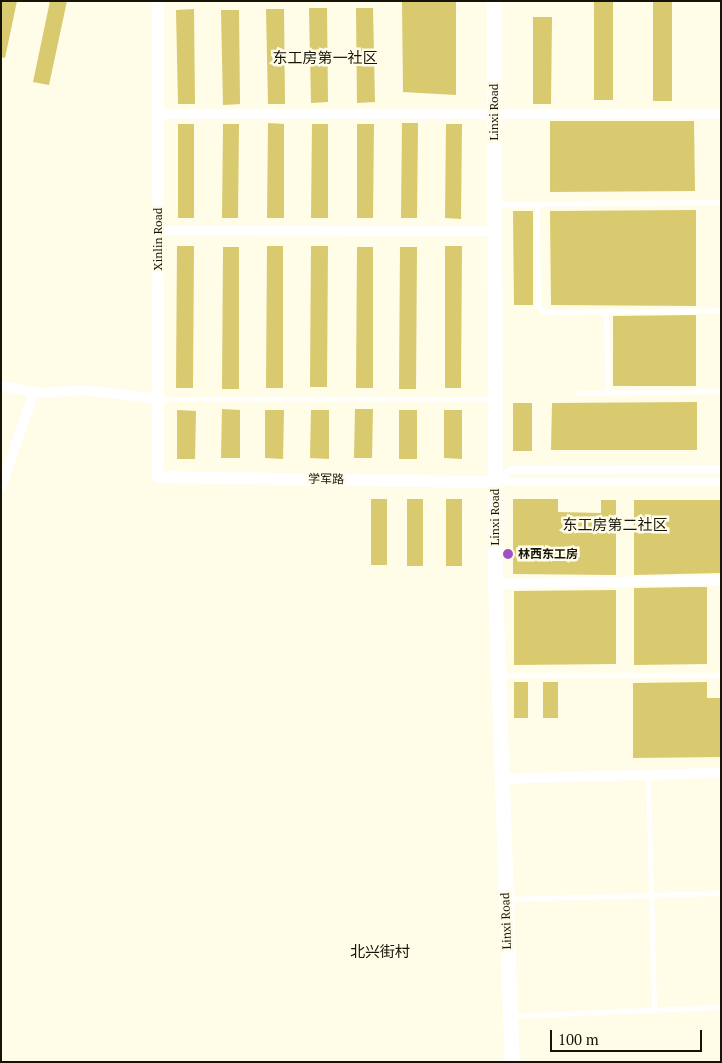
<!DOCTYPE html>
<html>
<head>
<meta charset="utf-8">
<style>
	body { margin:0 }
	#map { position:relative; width:722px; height:1063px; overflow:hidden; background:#fffce8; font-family:"PT Serif","Noto Sans SC",serif }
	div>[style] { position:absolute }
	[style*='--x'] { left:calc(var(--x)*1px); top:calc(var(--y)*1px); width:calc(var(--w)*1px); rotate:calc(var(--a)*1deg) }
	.building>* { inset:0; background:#d9c96f }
	.service>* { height:5px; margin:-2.5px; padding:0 2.5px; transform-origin:2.5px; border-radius:2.5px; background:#fff }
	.pedestrian>* { height:8px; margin:-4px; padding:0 4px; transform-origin:4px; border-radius:4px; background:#fff }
	.minor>* { height:10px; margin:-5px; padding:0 5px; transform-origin:5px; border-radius:5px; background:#fff }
	.tertiary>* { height:12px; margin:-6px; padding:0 6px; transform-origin:6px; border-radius:6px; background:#fff }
	.secondary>* { height:15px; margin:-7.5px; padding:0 7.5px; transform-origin:7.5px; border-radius:7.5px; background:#fff }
	.dots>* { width:14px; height:14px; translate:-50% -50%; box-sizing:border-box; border:2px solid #fffce8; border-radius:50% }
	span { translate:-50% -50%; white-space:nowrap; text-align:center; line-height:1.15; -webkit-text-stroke:5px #fffce8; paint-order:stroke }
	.street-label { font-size:12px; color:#161409 }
	.poi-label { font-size:12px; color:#161409; font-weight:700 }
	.left { translate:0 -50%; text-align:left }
	.quarter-label { font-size:15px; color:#161409 }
	.frame { position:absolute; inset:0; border:2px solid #161409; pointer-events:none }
	.scale { position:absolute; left:550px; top:1030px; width:152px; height:22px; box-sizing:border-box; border:2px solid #161409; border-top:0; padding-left:6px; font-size:15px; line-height:18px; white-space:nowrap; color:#161409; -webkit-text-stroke:4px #fffce8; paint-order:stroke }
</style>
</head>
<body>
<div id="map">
	<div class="building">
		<div style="clip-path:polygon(1px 1px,17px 1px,5px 58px,1px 57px)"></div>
		<div style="clip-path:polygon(50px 1px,67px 1px,49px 85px,33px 82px)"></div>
		<div style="clip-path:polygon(402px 1px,456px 1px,456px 95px,403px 92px)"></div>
		<div style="clip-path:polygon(594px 1px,613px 1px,613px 100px,594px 100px)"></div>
		<div style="clip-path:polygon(653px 1px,672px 1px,672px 101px,653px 101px)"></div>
		<div style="clip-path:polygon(309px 8px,327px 8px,328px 102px,311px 103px)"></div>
		<div style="clip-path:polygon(356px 8px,373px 8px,375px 102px,357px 103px)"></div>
		<div style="clip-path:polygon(194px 9px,195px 104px,178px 104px,176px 10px)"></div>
		<div style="clip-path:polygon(266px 9px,284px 9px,285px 104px,268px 104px)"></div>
		<div style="clip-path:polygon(221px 10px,239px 10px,240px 104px,223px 105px)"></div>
		<div style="clip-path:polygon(533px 17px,552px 17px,551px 104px,533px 104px)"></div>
		<div style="clip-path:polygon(550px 121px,694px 121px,695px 191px,550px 192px)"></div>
		<div style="clip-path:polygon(268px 123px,284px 124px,284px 218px,267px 218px)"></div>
		<div style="clip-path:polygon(402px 123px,418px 123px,417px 218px,401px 218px)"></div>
		<div style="clip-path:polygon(178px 124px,194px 124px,194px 218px,178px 218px)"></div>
		<div style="clip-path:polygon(223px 124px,239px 124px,238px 218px,222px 218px)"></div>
		<div style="clip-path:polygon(312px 124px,328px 124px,328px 218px,311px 218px)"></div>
		<div style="clip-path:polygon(357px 124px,374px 124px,373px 218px,357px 218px)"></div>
		<div style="clip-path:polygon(446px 124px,462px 124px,461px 219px,445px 218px)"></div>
		<div style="clip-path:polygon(696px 210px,696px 306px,551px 305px,550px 211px)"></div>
		<div style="clip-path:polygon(513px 211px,533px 211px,533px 305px,514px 305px)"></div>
		<div style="clip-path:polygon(177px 246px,194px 246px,193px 388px,176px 388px)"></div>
		<div style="clip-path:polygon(267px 246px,283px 246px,283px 388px,266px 388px)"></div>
		<div style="clip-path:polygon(311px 246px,328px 246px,327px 387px,310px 387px)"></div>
		<div style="clip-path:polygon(445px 246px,462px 246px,461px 388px,445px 388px)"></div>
		<div style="clip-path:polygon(223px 247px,239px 247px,239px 389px,222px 389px)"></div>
		<div style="clip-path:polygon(357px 247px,373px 247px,373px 388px,356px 388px)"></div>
		<div style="clip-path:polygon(400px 247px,417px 247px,416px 389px,399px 389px)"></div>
		<div style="clip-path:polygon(696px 315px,696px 386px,613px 386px,613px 316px)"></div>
		<div style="clip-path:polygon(697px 402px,697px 450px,551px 450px,552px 403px)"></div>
		<div style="clip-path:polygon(513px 403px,532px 403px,532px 451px,513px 451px)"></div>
		<div style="clip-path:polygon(222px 409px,240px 410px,240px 458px,221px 458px)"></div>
		<div style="clip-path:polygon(355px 409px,373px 409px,372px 458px,354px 458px)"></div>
		<div style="clip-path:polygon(177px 410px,196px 411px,195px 459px,177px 459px)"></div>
		<div style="clip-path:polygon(265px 410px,284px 410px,283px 459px,265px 458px)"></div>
		<div style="clip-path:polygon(311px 410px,329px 410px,329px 459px,310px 458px)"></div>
		<div style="clip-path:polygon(399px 410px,417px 410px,417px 459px,399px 459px)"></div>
		<div style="clip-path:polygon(444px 410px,462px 410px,462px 459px,444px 458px)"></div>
		<div style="clip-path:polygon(371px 499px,387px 499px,387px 565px,371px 565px)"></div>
		<div style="clip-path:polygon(407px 499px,423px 499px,423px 566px,407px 566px)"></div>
		<div style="clip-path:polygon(446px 499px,462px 499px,462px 566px,446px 566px)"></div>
		<div style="clip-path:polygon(513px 499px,558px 499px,558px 512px,601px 513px,601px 500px,616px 500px,616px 575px,513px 574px)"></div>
		<div style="clip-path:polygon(634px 500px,721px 500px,721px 573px,634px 575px)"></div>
		<div style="clip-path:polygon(692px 587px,707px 587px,707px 664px,634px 665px,634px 588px)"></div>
		<div style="clip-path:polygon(616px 590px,616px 664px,514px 665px,514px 591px)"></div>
		<div style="clip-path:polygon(514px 682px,528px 682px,528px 718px,514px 718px)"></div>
		<div style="clip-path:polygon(543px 682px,558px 682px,558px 718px,543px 718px)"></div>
		<div style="clip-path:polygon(707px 682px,707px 698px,721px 698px,721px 757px,633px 758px,633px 683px)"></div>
	</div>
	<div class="service">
		<div style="--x:496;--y:204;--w:225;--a:-0.5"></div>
		<div style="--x:537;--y:204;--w:101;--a:89.4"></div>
		<div style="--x:538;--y:305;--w:9;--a:49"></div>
		<div style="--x:544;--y:312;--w:177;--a:-0.6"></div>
		<div style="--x:606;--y:311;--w:82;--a:89.3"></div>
		<div style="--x:578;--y:393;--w:143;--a:-0.8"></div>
		<div style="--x:158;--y:399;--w:334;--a:0"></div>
		<div style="--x:499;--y:675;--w:222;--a:0"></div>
		<div style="--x:648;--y:775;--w:235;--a:88.5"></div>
		<div style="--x:509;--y:899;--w:212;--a:-1.6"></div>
		<div style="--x:511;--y:1016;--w:210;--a:-2.5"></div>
	</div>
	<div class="pedestrian">
		<div style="--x:504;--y:477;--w:9;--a:-49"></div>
		<div style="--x:510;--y:470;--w:211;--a:-0.3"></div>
		<div style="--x:495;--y:482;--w:10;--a:-29"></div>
		<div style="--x:504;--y:477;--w:6;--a:51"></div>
		<div style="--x:508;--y:482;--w:213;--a:0"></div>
	</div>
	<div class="minor">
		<div style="--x:158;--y:114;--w:563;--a:0"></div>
		<div style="--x:158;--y:230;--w:336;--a:0.2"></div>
		<div style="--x:1;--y:386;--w:40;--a:10"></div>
		<div style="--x:40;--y:393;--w:43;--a:-4"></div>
		<div style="--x:83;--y:390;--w:76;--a:6.8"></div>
		<div style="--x:1;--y:487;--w:101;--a:-70.8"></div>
		<div style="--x:495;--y:584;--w:226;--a:-1"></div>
		<div style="--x:500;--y:779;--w:221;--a:-1.6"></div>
	</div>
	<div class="tertiary">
		<div style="--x:158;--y:1;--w:476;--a:90"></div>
		<div style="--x:158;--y:477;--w:337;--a:0.9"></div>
	</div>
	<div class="secondary">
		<div style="--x:494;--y:1;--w:583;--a:89.9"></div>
		<div style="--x:495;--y:584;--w:478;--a:88"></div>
	</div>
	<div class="dots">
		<div style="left:508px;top:554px;background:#9c53c6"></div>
	</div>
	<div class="street-label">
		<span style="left:494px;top:112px;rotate:-90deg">Linxi Road</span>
		<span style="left:158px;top:239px;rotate:-90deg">Xinlin Road</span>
		<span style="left:326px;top:479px;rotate:1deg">学军路</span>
		<span style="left:495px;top:517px;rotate:-90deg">Linxi Road</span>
		<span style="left:506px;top:921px;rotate:-92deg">Linxi Road</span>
	</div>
	<div class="poi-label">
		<span class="left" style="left:518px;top:554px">林西东工房</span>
	</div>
	<div class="quarter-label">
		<span style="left:325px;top:58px">东工房第一社区</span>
		<span style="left:615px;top:525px">东工房第二社区</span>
		<span style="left:380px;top:952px">北兴街村</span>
	</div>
	<div class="frame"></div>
	<div class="scale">100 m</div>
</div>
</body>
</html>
